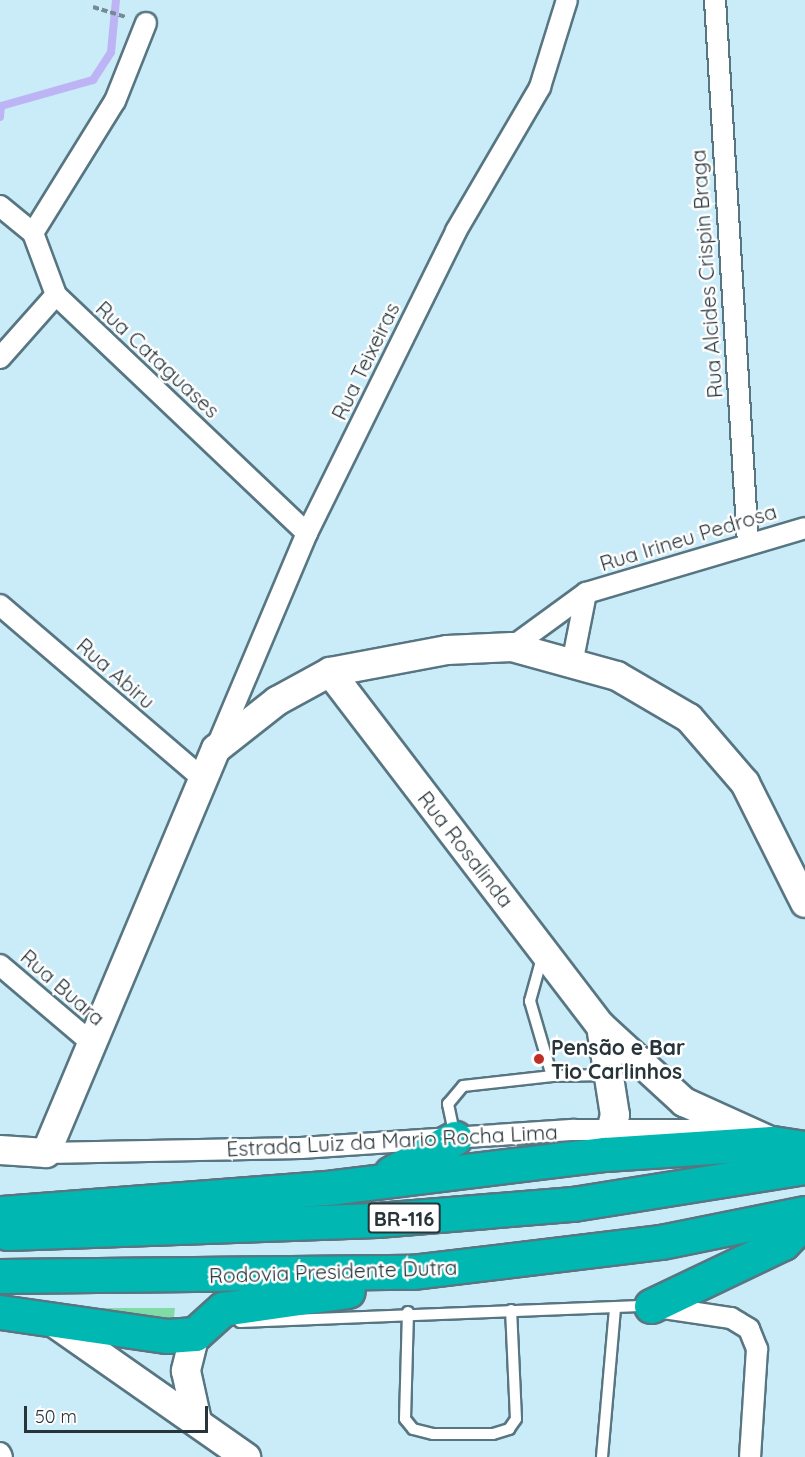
<!DOCTYPE html>
<html>
<head>
<meta charset="utf-8">
<style>
	body { margin:0 }
	#map { position:relative; width:805px; height:1457px; overflow:hidden; background:#caebf8; font-family:Quicksand,sans-serif }
	div>[style] { position:absolute }
	[style*='--x'] { left:calc(var(--x)*1px); top:calc(var(--y)*1px); width:calc(var(--w)*1px); rotate:calc(var(--a)*1deg) }
	.green>* { inset:0; background:#81dba7 }
	.stream>* { height:8px; margin:-4px; padding:0 4px; transform-origin:4px; border-radius:4px; background:#bcb4f5 }
	.path>* { height:4px; margin-top:-2px; transform-origin:0; background:repeating-linear-gradient(90deg,#748b94 0 6px,transparent 0 9px) }
	.roads { filter:drop-shadow(2px 0 #587682) drop-shadow(-2px 0 #587682) drop-shadow(0 2px #587682) drop-shadow(0 -2px #587682) }
	.service>* { height:10px; margin:-5px; padding:0 5px; transform-origin:5px; border-radius:5px; background:#fff }
	.minor>* { height:20px; margin:-10px; padding:0 10px; transform-origin:10px; border-radius:10px; background:#fff }
	.secondary>* { height:28px; margin:-14px; padding:0 14px; transform-origin:14px; border-radius:14px; background:#fff }
	.motorway>* { height:33px; margin:-16.5px; padding:0 16.5px; transform-origin:16.5px; border-radius:16.5px; background:#01b7b1 }
	.dots>* { width:16px; height:16px; translate:-50% -50%; box-sizing:border-box; border:3px solid #fff; border-radius:50% }
	span { translate:-50% -50%; white-space:nowrap; text-align:center; line-height:1.15; -webkit-text-stroke:5px #fff; paint-order:stroke }
	.shield-label span { padding:2px 4px; background:#fff; border:2px solid; border-radius:4px; -webkit-text-stroke-width:0 }
	.shield-label { font-size:20px; color:#273439; font-weight:700 }
	.street-label { font-size:21px; color:#273439 }
	.poi-label { font-size:21px; color:#273439; font-weight:700 }
	.left { translate:0 -50%; text-align:left }
	.scale { position:absolute; left:24px; top:1406px; width:184px; height:27px; box-sizing:border-box; border:3px solid #273439; border-top:0; padding-left:8px; font-size:18px; line-height:21px; white-space:nowrap; color:#273439; -webkit-text-stroke:4px #fff; paint-order:stroke }
</style>
</head>
<body>
<div id="map">
	<div class="green">
		<div style="clip-path:polygon(70px 1308px,175px 1308px,173px 1325px)"></div>
	</div>
	<div class="stream">
		<div style="--x:0;--y:117;--w:11;--a:-85"></div>
		<div style="--x:1;--y:106;--w:96;--a:-15.8"></div>
		<div style="--x:93;--y:80;--w:33;--a:-57"></div>
		<div style="--x:111;--y:52;--w:52;--a:-84.5"></div>
	</div>
	<div class="path">
		<div style="--x:93;--y:7;--w:34;--a:17"></div>
	</div>
	<div class="roads">
		<div class="service">
			<div style="--x:543;--y:954;--w:49;--a:105.5"></div>
			<div style="--x:530;--y:1001;--w:78;--a:73.7"></div>
			<div style="--x:552;--y:1076;--w:56;--a:-1"></div>
			<div style="--x:455;--y:1137;--w:34;--a:-102"></div>
			<div style="--x:448;--y:1104;--w:23;--a:-50"></div>
			<div style="--x:463;--y:1086;--w:90;--a:-6.4"></div>
			<div style="--x:408;--y:1312;--w:107;--a:91.6"></div>
			<div style="--x:405;--y:1419;--w:13;--a:51"></div>
			<div style="--x:413;--y:1429;--w:21;--a:14"></div>
			<div style="--x:433;--y:1434;--w:60;--a:0"></div>
			<div style="--x:493;--y:1434;--w:17;--a:-17"></div>
			<div style="--x:509;--y:1429;--w:12;--a:-55"></div>
			<div style="--x:516;--y:1419;--w:109;--a:-92.6"></div>
			<div style="--x:240;--y:1322;--w:407;--a:-2.3"></div>
			<div style="--x:602;--y:1457;--w:150;--a:-85"></div>
		</div>
		<div class="minor">
			<div style="--x:715;--y:0;--w:545;--a:86.53"></div>
			<div style="--x:0;--y:206;--w:43;--a:39.3"></div>
			<div style="--x:33;--y:233;--w:66;--a:69.6"></div>
			<div style="--x:56;--y:295;--w:346;--a:43.5"></div>
			<div style="--x:33;--y:233;--w:155;--a:-58.2"></div>
			<div style="--x:115;--y:101;--w:84;--a:-68.3"></div>
			<div style="--x:0;--y:358;--w:84;--a:-48.4"></div>
			<div style="--x:0;--y:605;--w:265;--a:40.6"></div>
			<div style="--x:512;--y:647;--w:92;--a:-36.1"></div>
			<div style="--x:586;--y:593;--w:228;--a:-16.5"></div>
			<div style="--x:572;--y:664;--w:72;--a:-78.8"></div>
			<div style="--x:217;--y:746;--w:231;--a:-67.1"></div>
			<div style="--x:307;--y:533;--w:337;--a:-63.7"></div>
			<div style="--x:456;--y:231;--w:167;--a:-59.7"></div>
			<div style="--x:540;--y:87;--w:91;--a:-72.8"></div>
			<div style="--x:0;--y:965;--w:123;--a:40.4"></div>
			<div style="--x:46;--y:1153;--w:255;--a:-1.1"></div>
			<div style="--x:301;--y:1148;--w:274;--a:-3.8"></div>
			<div style="--x:574;--y:1130;--w:161;--a:0"></div>
			<div style="--x:657;--y:1307;--w:75;--a:8.5"></div>
			<div style="--x:731;--y:1318;--w:21;--a:31"></div>
			<div style="--x:749;--y:1329;--w:22;--a:68"></div>
			<div style="--x:757;--y:1349;--w:108;--a:93.7"></div>
			<div style="--x:0;--y:1453;--w:4;--a:63"></div>
		</div>
		<div class="secondary">
			<div style="--x:330;--y:672;--w:446;--a:52.6"></div>
			<div style="--x:601;--y:1026;--w:113;--a:42.5"></div>
			<div style="--x:684;--y:1102;--w:97;--a:24.4"></div>
			<div style="--x:601;--y:1026;--w:90;--a:81.1"></div>
			<div style="--x:615;--y:1115;--w:40;--a:104.4"></div>
			<div style="--x:0;--y:1150;--w:46;--a:3.7"></div>
			<div style="--x:46;--y:1153;--w:438;--a:-67.2"></div>
			<div style="--x:216;--y:749;--w:78;--a:-38.2"></div>
			<div style="--x:277;--y:701;--w:60;--a:-28.7"></div>
			<div style="--x:330;--y:672;--w:119;--a:-10.6"></div>
			<div style="--x:447;--y:650;--w:65;--a:-2.6"></div>
			<div style="--x:512;--y:647;--w:109;--a:15.4"></div>
			<div style="--x:617;--y:676;--w:83;--a:30.3"></div>
			<div style="--x:689;--y:718;--w:86;--a:49.3"></div>
			<div style="--x:745;--y:783;--w:134;--a:63.4"></div>
			<div style="--x:53;--y:1322;--w:236;--a:35"></div>
			<div style="--x:195;--y:1334;--w:38;--a:104"></div>
			<div style="--x:186;--y:1371;--w:51;--a:77.6"></div>
		</div>
		<div class="motorway">
			<div style="--x:391;--y:1173;--w:73;--a:-28.7"></div>
			<div style="--x:0;--y:1213;--w:336;--a:-4.4"></div>
			<div style="--x:335;--y:1187;--w:272;--a:-7"></div>
			<div style="--x:605;--y:1154;--w:167;--a:-3.8"></div>
			<div style="--x:772;--y:1143;--w:33;--a:9"></div>
			<div style="--x:7;--y:1233;--w:370;--a:-2"></div>
			<div style="--x:377;--y:1220;--w:197;--a:-4.7"></div>
			<div style="--x:573;--y:1204;--w:235;--a:-9.1"></div>
			<div style="--x:0;--y:1276;--w:412;--a:-0.6"></div>
			<div style="--x:412;--y:1272;--w:251;--a:-6.9"></div>
			<div style="--x:661;--y:1242;--w:147;--a:-11.4"></div>
			<div style="--x:651;--y:1306;--w:146;--a:-25.5"></div>
			<div style="--x:783;--y:1243;--w:32;--a:-46"></div>
			<div style="--x:0;--y:1312;--w:169;--a:8.2"></div>
			<div style="--x:167;--y:1336;--w:28;--a:-4"></div>
			<div style="--x:195;--y:1334;--w:38;--a:-42"></div>
			<div style="--x:223;--y:1309;--w:126;--a:-8.2"></div>
		</div>
	</div>
	<div class="dots">
		<div style="left:539px;top:1059px;background:#bd3023"></div>
	</div>
	<div class="shield-label">
		<span style="left:404px;top:1218px">BR-116</span>
	</div>
	<div class="street-label">
		<span style="left:706px;top:274px;rotate:-94deg">Rua Alcides Crispin Braga</span>
		<span style="left:158px;top:359px;rotate:43deg">Rua Cataguases</span>
		<span style="left:365px;top:361px;rotate:-64deg">Rua Teixeiras</span>
		<span style="left:688px;top:537px;rotate:-17deg">Rua Irineu Pedrosa</span>
		<span style="left:116px;top:673px;rotate:41deg">Rua Abiru</span>
		<span style="left:466px;top:849px;rotate:52deg">Rua Rosalinda</span>
		<span style="left:63px;top:987px;rotate:41deg">Rua Buara</span>
		<span style="left:392px;top:1140px;rotate:-3deg">Estrada Luiz da Mario Rocha Lima</span>
		<span style="left:333px;top:1271px;rotate:-2deg">Rodovia Presidente Dutra</span>
	</div>
	<div class="poi-label">
		<span class="left" style="left:551px;top:1059px">Pensão e Bar<br>Tio Carlinhos</span>
	</div>
	<div class="scale">50 m</div>
</div>
</body>
</html>
